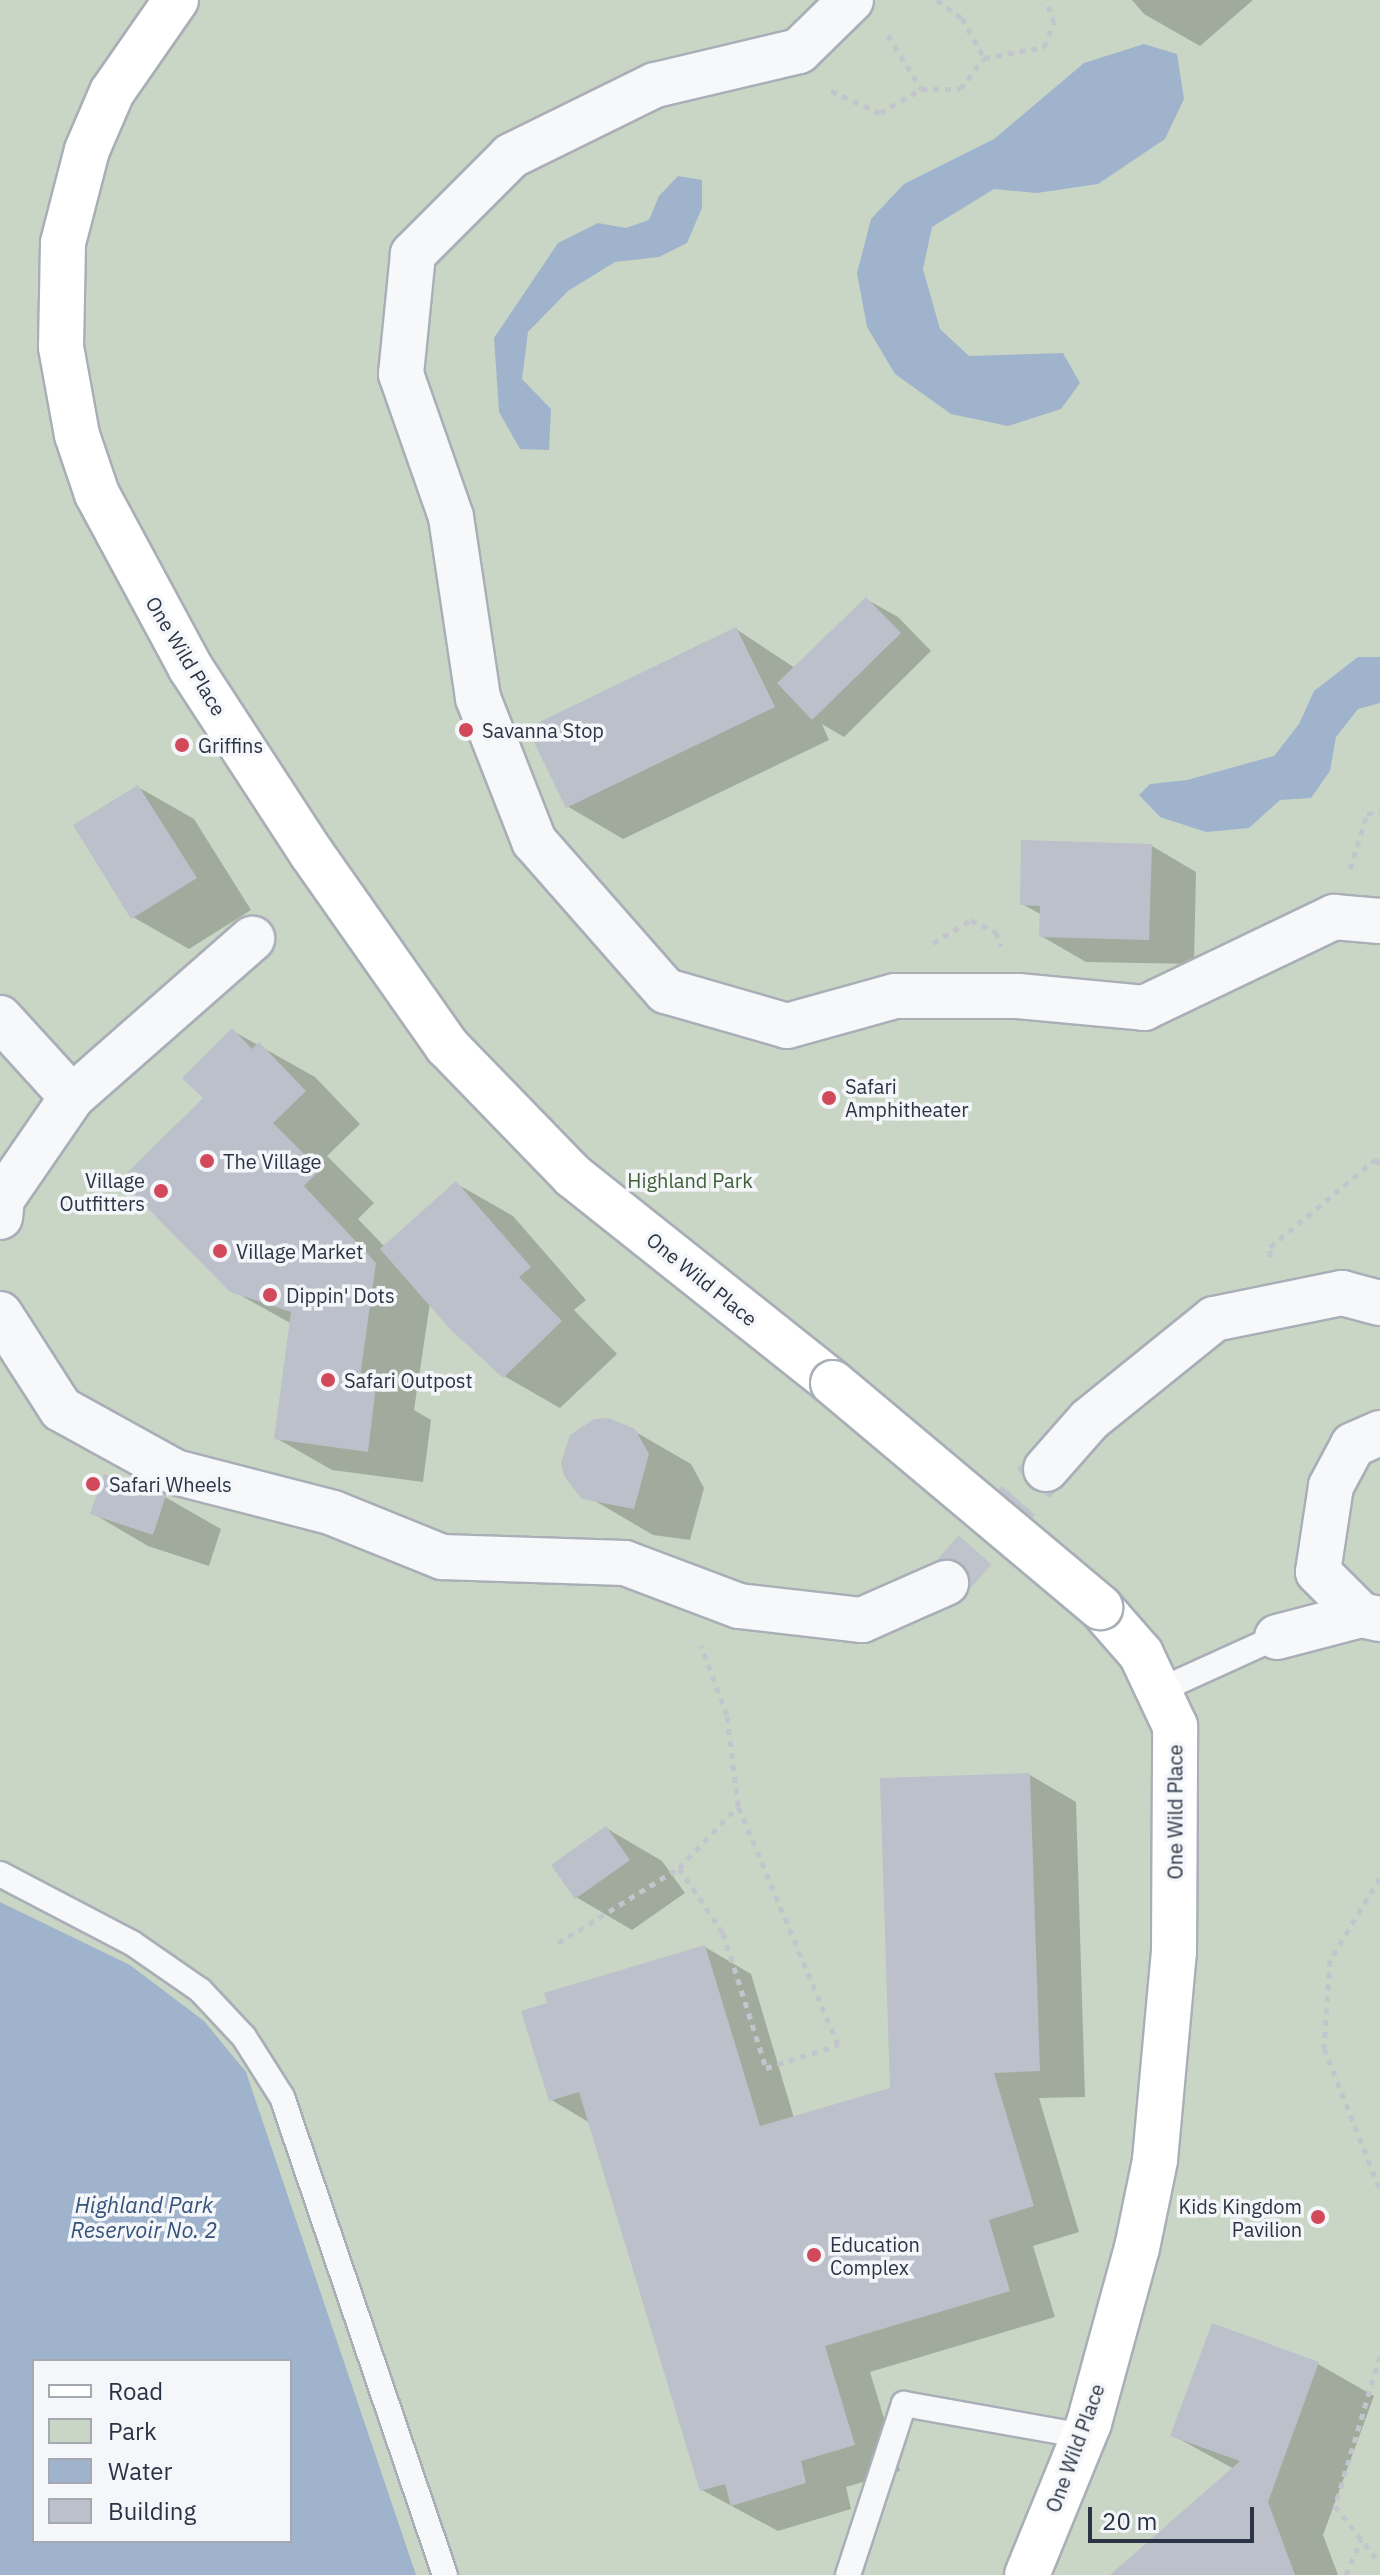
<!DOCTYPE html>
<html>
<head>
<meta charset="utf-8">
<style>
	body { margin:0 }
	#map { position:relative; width:1380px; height:2575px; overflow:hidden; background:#e4e7ec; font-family:"IBM Plex Sans",sans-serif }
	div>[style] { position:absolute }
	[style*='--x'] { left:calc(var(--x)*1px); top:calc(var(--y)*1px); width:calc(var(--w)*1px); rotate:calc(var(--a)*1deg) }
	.green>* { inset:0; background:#c9d6c5 }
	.water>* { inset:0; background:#9fb4cc }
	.shadow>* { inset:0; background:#0003 }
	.building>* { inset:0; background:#bbc0ca }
	.street-tunnel>* { height:44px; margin-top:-22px; transform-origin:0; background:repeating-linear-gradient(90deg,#bfc3cb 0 44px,transparent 0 66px) }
	.path>* { height:5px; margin-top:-2.5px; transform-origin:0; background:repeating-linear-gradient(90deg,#c2c5cb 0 6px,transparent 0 12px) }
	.roads { filter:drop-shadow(2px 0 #a9aeb7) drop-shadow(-2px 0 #a9aeb7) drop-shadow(0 2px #a9aeb7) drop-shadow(0 -2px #a9aeb7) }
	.lane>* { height:24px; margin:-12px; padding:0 12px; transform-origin:12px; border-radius:12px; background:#f7f8fa }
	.street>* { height:44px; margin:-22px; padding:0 22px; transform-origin:22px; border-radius:22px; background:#f7f8fa }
	.secondary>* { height:44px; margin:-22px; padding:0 22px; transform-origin:22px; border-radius:22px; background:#fff }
	.bridges { filter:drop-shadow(2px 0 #a9aeb7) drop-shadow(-2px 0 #a9aeb7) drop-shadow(0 2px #a9aeb7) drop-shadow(0 -2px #a9aeb7) }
	.secondary-bridge>* { height:44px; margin:-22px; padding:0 22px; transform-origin:22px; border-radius:22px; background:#fff }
	.dots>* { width:22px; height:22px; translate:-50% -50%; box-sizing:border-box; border:4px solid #f4f6f9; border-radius:50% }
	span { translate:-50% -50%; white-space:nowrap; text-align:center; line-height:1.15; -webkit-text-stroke:7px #f4f6f9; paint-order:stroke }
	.street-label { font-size:20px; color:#2b3445 }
	.poi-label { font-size:20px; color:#2b3445 }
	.left { translate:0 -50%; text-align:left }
	.right { translate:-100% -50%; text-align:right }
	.park-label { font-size:20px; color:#3f6138 }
	.water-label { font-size:22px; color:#34527a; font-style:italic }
	.legend { position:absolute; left:32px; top:2359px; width:260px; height:184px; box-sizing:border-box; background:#f4f6f9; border:2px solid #a4a8b1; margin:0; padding:10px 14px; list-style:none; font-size:24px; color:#2b3445 }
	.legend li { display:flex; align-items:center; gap:16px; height:40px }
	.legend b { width:40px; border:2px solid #a4a8b1 }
	.scale { position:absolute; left:1088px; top:2507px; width:166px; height:36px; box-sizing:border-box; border:4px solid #2b3445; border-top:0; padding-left:10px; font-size:24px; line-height:28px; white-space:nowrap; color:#2b3445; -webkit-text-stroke:6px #f4f6f9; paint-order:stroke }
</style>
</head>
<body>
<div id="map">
	<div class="green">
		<div style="clip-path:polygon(evenodd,0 0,1380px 0,1380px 2575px,0 2575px,0 0,34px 2361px,290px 2361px,290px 2541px,34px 2541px,34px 2361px)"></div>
	</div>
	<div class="water">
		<div style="clip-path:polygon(1144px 44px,1177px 54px,1184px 99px,1165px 139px,1098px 184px,1037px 193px,994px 189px,932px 227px,923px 269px,940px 329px,969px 356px,1063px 353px,1080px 383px,1061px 409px,1008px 426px,951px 414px,895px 374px,867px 327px,857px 273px,871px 219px,904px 184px,994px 139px,1084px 63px)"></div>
		<div style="clip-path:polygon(678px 176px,702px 180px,702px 208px,687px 243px,659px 257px,615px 262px,568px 291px,528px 332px,522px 379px,551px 409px,549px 450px,520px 449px,499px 412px,494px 338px,558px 243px,598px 223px,626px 228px,649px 220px,659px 196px)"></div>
		<div style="clip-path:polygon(1358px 657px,1380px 657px,1380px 703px,1358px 709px,1336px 737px,1330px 771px,1311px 798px,1280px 800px,1249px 828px,1206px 832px,1160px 817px,1139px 795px,1150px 784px,1187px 780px,1274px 756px,1299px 724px,1314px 691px)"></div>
		<div style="clip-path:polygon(evenodd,0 1902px,130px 1965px,204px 2021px,246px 2072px,416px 2575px,0 2575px,0 1902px,34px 2361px,290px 2361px,290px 2541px,34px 2541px,34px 2361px)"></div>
	</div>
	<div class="shadow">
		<div style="clip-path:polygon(1132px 0,1253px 0,1200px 46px,1144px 14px)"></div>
		<div style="clip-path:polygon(866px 599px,898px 617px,931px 651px,844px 737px,822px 724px,829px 740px,623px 839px,567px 806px,736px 629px,795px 668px)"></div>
		<div style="clip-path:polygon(138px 787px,194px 819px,251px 910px,189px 949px,133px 917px)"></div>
		<div style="clip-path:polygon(1152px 846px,1196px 872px,1194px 964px,1086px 962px,1041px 936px,1042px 915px,1022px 904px)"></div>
		<div style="clip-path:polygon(233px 1031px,315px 1077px,360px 1124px,327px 1156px,374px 1203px,358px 1219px,385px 1247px,457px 1184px,513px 1216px,586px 1300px,574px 1310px,617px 1354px,560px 1408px,504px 1376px,430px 1303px,414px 1410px,431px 1420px,423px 1482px,332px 1470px,276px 1438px,292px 1324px,231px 1290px,206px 1098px)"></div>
		<div style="clip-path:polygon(634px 1431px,691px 1464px,704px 1488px,690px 1540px,653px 1535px,573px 1488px,563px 1463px)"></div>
		<div style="clip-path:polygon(105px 1477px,165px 1497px,221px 1529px,209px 1566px,148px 1546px,92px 1513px)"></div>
		<div style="clip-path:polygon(1030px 1775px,1076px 1802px,1085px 2097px,1039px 2098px,1079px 2232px,1033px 2246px,1055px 2317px,870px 2372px,900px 2471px,846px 2487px,851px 2509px,778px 2531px,702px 2490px,590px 2123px,550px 2099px,705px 1947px,751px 1974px,794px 2118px,892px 2090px)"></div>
		<div style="clip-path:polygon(606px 1828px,662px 1861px,685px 1893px,632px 1930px,576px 1897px)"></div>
		<div style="clip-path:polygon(1318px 2364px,1374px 2396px,1323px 2535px,1338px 2575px,1132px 2575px,1234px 2469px,1172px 2435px)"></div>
	</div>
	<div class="building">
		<div style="clip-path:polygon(866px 597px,901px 633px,812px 720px,777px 683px)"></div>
		<div style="clip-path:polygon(736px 627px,775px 707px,566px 808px,527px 728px)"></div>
		<div style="clip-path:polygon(138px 785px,197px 878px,131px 919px,73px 825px)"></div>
		<div style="clip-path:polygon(1021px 840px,1152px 844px,1149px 940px,1039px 937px,1040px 906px,1020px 905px)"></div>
		<div style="clip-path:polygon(232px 1028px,252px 1049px,259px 1042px,306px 1091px,273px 1123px,320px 1170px,304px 1186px,376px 1263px,359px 1384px,376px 1386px,368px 1452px,274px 1439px,291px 1312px,230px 1292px,120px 1180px,203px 1098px,182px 1078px)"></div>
		<div style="clip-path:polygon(456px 1181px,531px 1267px,519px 1277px,562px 1321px,503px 1378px,450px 1329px,380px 1249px)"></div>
		<div style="clip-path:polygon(608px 1418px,635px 1429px,649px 1454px,634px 1509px,582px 1499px,564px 1476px,561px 1463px,570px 1435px,594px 1419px)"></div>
		<div style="clip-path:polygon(104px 1474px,166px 1495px,153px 1535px,90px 1514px)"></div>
		<div style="clip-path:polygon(1030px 1773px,1040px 2071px,994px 2073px,1034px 2206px,989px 2220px,1010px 2291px,825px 2346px,855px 2445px,801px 2461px,806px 2483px,731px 2506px,725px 2484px,700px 2491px,579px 2092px,549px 2101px,521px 2011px,547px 2003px,544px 1993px,705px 1945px,760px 2126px,890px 2088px,880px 1778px)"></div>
		<div style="clip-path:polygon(606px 1826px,630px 1860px,575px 1899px,551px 1865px)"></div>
		<div style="clip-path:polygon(1212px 2323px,1319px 2362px,1268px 2502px,1295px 2575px,1110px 2575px,1240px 2461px,1170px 2436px)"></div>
	</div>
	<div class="street-tunnel">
		<div style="--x:946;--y:1583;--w:152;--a:-48.7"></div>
	</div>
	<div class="path">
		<div style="--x:937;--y:0;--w:31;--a:36"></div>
		<div style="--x:962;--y:18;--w:46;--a:61.2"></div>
		<div style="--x:888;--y:35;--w:63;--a:58.6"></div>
		<div style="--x:831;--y:91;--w:54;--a:24.2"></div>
		<div style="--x:880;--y:113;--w:48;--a:-30.3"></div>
		<div style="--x:921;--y:89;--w:39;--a:0"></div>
		<div style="--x:960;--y:89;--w:39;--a:-52"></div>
		<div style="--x:984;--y:58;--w:61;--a:-10.4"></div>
		<div style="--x:1044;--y:47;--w:26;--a:-67"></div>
		<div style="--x:1054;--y:23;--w:24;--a:-109"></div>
		<div style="--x:1350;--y:869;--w:58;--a:-72.8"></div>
		<div style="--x:1367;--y:814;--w:13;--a:-13"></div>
		<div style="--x:933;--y:943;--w:44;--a:-31.2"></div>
		<div style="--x:971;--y:920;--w:28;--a:26"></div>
		<div style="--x:996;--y:932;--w:15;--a:70"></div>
		<div style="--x:1270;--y:1257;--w:10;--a:-90"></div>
		<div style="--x:1270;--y:1247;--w:138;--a:-39.7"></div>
		<div style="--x:1376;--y:1159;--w:7;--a:56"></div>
		<div style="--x:679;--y:1868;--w:86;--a:-46.4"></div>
		<div style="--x:1380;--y:1878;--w:96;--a:121.4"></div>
		<div style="--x:1330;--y:1960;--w:88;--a:93.9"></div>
		<div style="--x:1324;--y:2048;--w:153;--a:68.5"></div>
		<div style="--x:558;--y:1943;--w:142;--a:-31.8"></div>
		<div style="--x:679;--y:1868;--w:78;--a:55.9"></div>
		<div style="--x:723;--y:1933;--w:142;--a:72.3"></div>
		<div style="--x:766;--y:2068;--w:76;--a:-17.7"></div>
		<div style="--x:838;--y:2045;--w:259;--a:-112.7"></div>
		<div style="--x:738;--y:1806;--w:92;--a:-96.9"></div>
		<div style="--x:727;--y:1715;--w:74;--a:-110.6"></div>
		<div style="--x:1380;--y:2356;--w:157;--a:106.7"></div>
		<div style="--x:1335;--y:2506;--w:73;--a:51.7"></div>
		<div style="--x:1346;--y:2575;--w:39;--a:-67"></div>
	</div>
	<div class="roads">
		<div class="lane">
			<div style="--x:1158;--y:1691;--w:131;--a:-24.4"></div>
			<div style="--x:0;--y:1874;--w:149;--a:27.6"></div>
			<div style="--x:132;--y:1943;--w:83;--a:34.7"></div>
			<div style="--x:200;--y:1990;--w:64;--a:46.9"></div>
			<div style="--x:244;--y:2037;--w:71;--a:57.7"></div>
			<div style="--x:282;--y:2097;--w:505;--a:71.17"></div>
			<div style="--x:848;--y:2575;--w:180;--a:-71.9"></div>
			<div style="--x:904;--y:2404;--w:182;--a:10.1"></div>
		</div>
		<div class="street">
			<div style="--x:851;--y:0;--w:73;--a:135.6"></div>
			<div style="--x:799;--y:51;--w:148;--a:166.7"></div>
			<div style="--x:655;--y:85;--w:161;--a:153.8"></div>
			<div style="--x:511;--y:156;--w:139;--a:135"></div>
			<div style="--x:413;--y:254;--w:121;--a:95.7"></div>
			<div style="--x:401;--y:374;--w:151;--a:70.7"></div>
			<div style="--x:451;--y:517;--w:183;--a:81.5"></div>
			<div style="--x:478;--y:698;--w:154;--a:68.6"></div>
			<div style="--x:534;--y:841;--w:200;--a:48.7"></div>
			<div style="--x:666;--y:991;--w:126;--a:16.1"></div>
			<div style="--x:787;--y:1026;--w:112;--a:-15.5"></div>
			<div style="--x:895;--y:996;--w:123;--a:0"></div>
			<div style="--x:1018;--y:996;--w:127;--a:5.4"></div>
			<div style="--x:1144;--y:1008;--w:211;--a:-25.6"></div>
			<div style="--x:1334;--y:917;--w:46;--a:5"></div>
			<div style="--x:0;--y:1018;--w:107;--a:47.7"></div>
			<div style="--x:72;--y:1097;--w:124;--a:124.5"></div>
			<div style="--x:2;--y:1199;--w:18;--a:96"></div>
			<div style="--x:72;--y:1097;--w:240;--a:-41.3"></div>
			<div style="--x:0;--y:1314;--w:113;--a:57.3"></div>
			<div style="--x:61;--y:1409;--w:130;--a:28.9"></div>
			<div style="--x:175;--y:1472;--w:163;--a:14.5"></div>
			<div style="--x:333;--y:1513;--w:118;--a:22"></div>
			<div style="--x:442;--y:1557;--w:183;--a:1.9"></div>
			<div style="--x:625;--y:1563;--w:122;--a:20.7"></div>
			<div style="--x:739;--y:1606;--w:124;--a:6.5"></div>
			<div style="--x:862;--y:1620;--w:92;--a:-23.8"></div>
			<div style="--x:1380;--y:1433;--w:30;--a:156"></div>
			<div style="--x:1353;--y:1445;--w:47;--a:118.2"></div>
			<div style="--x:1331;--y:1486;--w:87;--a:98.6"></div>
			<div style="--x:1318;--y:1572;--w:61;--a:45"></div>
			<div style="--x:1361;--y:1615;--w:19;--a:12"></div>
			<div style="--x:1046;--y:1469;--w:65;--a:-48.7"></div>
			<div style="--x:1089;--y:1420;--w:161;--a:-38.9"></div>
			<div style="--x:1214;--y:1319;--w:131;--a:-11.5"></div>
			<div style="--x:1342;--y:1293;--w:39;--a:15"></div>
			<div style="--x:1277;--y:1637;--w:87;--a:-14.7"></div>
		</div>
		<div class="secondary">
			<div style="--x:176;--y:0;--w:112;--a:124.8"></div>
			<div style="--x:112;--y:92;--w:63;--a:113.3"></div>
			<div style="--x:87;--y:150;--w:96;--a:104.5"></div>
			<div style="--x:63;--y:243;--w:104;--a:91.1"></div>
			<div style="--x:61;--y:347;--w:89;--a:79.7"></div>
			<div style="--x:77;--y:435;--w:62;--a:71.3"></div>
			<div style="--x:97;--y:494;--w:196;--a:61.7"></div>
			<div style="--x:190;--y:667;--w:223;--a:56.9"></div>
			<div style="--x:312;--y:854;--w:235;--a:54.9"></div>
			<div style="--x:447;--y:1046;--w:181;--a:45.9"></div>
			<div style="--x:573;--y:1176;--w:332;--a:38.5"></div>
			<div style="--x:1027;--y:2575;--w:164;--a:-67.8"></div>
			<div style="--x:1089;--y:2423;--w:181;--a:-74.7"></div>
			<div style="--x:1137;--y:2248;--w:90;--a:-78.4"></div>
			<div style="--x:1155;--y:2160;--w:209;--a:-84.8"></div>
			<div style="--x:1174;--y:1952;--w:226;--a:-89.7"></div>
			<div style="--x:1175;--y:1726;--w:80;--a:-115.3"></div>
			<div style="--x:1141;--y:1654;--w:62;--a:-131.1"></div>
		</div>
	</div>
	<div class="bridges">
		<div class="secondary-bridge">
			<div style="--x:833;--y:1383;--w:349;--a:40"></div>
		</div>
	</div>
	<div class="dots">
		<div style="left:466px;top:730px;background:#d1495b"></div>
		<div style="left:182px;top:745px;background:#d1495b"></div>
		<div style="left:829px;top:1098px;background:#d1495b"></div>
		<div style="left:207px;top:1161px;background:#d1495b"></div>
		<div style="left:161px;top:1191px;background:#d1495b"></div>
		<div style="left:220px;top:1251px;background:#d1495b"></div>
		<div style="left:270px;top:1295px;background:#d1495b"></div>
		<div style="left:328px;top:1380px;background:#d1495b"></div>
		<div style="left:93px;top:1484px;background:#d1495b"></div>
		<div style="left:1318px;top:2217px;background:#d1495b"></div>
		<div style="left:814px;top:2255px;background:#d1495b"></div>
	</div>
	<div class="street-label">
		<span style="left:186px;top:656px;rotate:59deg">One Wild Place</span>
		<span style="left:702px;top:1279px;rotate:39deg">One Wild Place</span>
		<span style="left:1175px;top:1812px;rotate:-90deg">One Wild Place</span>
		<span style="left:1075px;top:2448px;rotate:-70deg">One Wild Place</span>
	</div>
	<div class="poi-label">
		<span class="left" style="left:482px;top:730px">Savanna Stop</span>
		<span class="left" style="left:198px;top:745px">Griffins</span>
		<span class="left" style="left:845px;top:1098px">Safari<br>Amphitheater</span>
		<span class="left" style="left:223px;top:1161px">The Village</span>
		<span class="right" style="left:145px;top:1192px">Village<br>Outfitters</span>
		<span class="left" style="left:236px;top:1251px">Village Market</span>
		<span class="left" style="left:286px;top:1295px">Dippin' Dots</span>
		<span class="left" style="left:344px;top:1380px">Safari Outpost</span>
		<span class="left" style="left:109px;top:1484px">Safari Wheels</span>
		<span class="right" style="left:1302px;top:2218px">Kids Kingdom<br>Pavilion</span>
		<span class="left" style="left:830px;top:2256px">Education<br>Complex</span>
	</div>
	<div class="park-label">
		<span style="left:690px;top:1180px">Highland Park</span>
	</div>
	<div class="water-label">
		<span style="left:144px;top:2217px">Highland Park<br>Reservoir No. 2</span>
	</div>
	<ul class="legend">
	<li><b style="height:10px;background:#fff"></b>Road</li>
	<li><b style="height:22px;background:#c9d6c5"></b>Park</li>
	<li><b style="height:22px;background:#9fb4cc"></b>Water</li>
	<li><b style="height:22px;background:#bbc0ca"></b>Building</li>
	</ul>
	<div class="scale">20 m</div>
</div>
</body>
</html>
